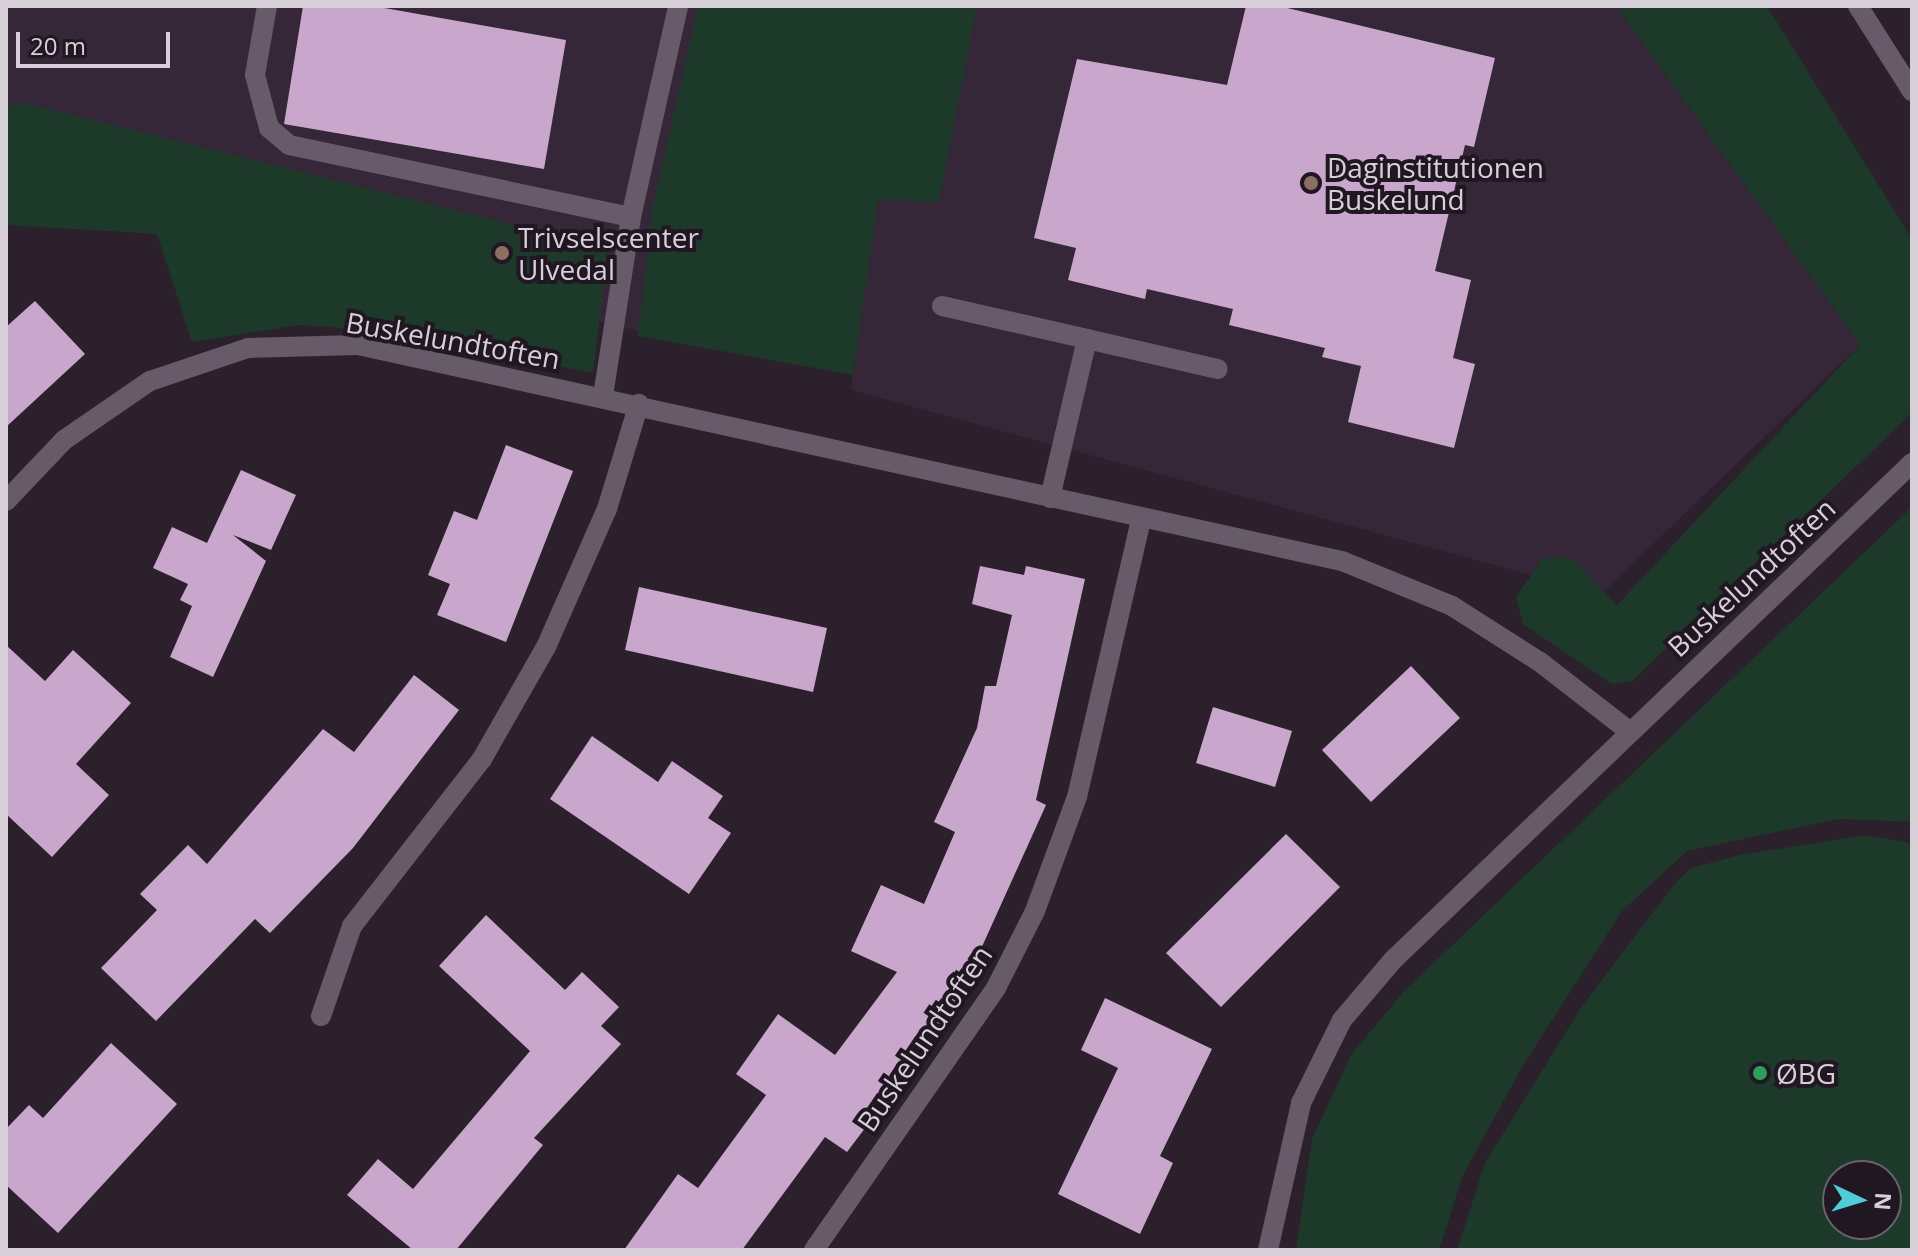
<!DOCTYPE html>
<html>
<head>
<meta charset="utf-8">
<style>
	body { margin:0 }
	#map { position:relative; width:1918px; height:1256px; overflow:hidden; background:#2b202c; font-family:"Open Sans",sans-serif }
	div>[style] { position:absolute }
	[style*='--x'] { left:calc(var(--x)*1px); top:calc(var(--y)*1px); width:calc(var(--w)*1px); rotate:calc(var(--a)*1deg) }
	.built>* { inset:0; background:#362738 }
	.green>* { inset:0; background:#1c392a }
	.building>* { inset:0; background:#c9a7cc }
	.minor>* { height:20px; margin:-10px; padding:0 10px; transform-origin:10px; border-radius:10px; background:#685b69 }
	.dots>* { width:22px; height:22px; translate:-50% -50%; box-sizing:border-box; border:4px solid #211722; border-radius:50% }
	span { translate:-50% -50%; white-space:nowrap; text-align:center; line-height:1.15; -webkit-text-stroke:8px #211722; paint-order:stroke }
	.poi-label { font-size:28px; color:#d7cfd8 }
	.left { translate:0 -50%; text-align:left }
	.street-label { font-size:28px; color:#d7cfd8 }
	.frame { position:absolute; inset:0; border:8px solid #d7cfd8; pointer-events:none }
	.north { position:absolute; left:1822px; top:1160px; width:80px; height:80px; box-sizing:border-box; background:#211722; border:2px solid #6a616b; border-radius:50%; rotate:94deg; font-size:22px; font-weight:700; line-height:32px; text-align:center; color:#d7cfd8 }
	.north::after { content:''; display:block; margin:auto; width:28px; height:36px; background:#52cbd8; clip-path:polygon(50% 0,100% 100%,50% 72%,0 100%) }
	.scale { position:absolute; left:16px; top:32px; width:154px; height:36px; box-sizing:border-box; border:4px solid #d7cfd8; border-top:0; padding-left:10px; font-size:24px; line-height:28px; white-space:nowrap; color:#d7cfd8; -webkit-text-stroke:6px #211722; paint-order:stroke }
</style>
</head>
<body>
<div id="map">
	<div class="built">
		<div style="clip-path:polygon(6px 6px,721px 6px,657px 336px,6px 171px)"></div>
		<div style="clip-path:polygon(902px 6px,1616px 6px,1860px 345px,1601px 594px,851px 390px)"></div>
	</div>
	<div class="green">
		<div style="clip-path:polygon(698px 6px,977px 6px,939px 202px,878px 200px,853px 375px,638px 336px,653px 205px)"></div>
		<div style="clip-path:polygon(1616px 6px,1767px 6px,1912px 239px,1912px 413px,1632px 681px,1612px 684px,1523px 624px,1516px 597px,1543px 558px,1572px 558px,1617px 605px,1860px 345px)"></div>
		<div style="clip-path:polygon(20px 102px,608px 248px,593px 373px,372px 330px,299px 325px,192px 342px,157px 234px,6px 225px,6px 109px)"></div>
		<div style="clip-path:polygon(1912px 507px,1912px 822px,1838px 819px,1687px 851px,1622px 911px,1522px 1067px,1463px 1175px,1439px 1250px,1296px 1250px,1312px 1139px,1351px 1055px,1403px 992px)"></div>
		<div style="clip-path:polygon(evenodd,1865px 835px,1912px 843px,1912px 1250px,1457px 1250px,1485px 1163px,1582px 1006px,1677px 881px,1691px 868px,1740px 855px,1865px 835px,1838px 1176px,1886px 1176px,1886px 1224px,1838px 1224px,1838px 1176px)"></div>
	</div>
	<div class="building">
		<div style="clip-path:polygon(303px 6px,373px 6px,566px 40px,544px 169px,284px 124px)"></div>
		<div style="clip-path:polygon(1246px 6px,1279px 6px,1495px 58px,1474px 147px,1465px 145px,1435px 271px,1471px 280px,1453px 358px,1475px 364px,1454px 448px,1348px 422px,1361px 366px,1322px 357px,1325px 348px,1229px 325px,1233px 309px,1147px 289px,1145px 299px,1068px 280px,1076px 248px,1034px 238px,1077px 59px,1227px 85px)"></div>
		<div style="clip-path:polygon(35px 301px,85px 354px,6px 427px,6px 327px)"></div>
		<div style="clip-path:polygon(506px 445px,573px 471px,506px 642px,437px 615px,450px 584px,428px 575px,454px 511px,477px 520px)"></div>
		<div style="clip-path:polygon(241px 470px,296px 495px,271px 550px,233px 535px,266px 561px,213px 677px,170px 657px,192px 606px,180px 600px,188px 584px,153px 568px,172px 527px,207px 543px)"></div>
		<div style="clip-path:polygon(980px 566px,1024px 575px,1026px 566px,1085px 579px,1036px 800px,1046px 805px,952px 1013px,847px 1152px,825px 1137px,742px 1250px,624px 1250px,678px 1174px,698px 1188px,766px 1095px,736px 1074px,778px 1014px,835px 1055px,897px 972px,851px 951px,881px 885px,924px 904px,955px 832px,934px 822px,977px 728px,985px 686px,996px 686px,1012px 615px,972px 604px)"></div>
		<div style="clip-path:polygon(639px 587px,827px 628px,813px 692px,625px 650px)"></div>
		<div style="clip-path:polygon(6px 645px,45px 681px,73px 650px,131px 703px,76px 764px,109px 795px,52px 857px,6px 814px)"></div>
		<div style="clip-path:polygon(1411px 666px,1460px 718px,1371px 802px,1322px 750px)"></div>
		<div style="clip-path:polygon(414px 675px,459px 710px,353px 848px,270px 933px,255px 919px,156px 1021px,101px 968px,157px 910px,140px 894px,188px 845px,207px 864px,323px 729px,354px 752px)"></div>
		<div style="clip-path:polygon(1213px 707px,1292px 731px,1275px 787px,1196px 763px)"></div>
		<div style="clip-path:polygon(592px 736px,658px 782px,672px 761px,723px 796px,708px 818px,731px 833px,689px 894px,550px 799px)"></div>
		<div style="clip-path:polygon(1286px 834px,1340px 887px,1221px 1007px,1166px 953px)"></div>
		<div style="clip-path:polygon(486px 915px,565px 990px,582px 972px,619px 1007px,601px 1026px,621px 1044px,534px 1138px,543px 1145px,456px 1250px,413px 1250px,347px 1195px,378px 1159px,413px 1189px,530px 1051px,439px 966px)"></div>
		<div style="clip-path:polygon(1105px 998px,1212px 1049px,1160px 1156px,1173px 1163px,1140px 1234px,1058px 1194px,1118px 1068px,1081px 1050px)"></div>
		<div style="clip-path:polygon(111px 1043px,177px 1104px,58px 1233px,6px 1185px,6px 1129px,29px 1105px,43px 1118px)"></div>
	</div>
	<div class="minor">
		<div style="--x:267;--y:6;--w:70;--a:99.9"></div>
		<div style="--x:255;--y:75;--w:55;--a:75.2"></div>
		<div style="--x:269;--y:128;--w:26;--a:40"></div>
		<div style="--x:289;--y:145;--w:349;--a:11.9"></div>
		<div style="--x:1858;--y:6;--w:101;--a:57.6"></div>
		<div style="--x:942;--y:306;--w:149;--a:12.8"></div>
		<div style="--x:603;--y:396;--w:181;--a:-81.1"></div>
		<div style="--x:631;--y:217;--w:216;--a:-77.4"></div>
		<div style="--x:1050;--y:498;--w:163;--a:-76.9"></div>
		<div style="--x:1087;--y:339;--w:134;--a:12.9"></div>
		<div style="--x:6;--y:501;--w:84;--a:-46.4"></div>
		<div style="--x:64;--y:440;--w:104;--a:-34.5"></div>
		<div style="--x:150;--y:381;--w:103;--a:-18.6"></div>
		<div style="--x:248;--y:348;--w:110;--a:-1.6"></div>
		<div style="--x:358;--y:345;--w:1007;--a:12.38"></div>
		<div style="--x:1342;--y:561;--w:119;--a:22.2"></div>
		<div style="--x:1452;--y:606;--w:104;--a:32.5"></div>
		<div style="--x:1540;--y:662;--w:113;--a:37.8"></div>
		<div style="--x:321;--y:1016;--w:95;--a:-71"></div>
		<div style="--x:352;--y:926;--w:212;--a:-52.1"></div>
		<div style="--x:482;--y:759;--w:129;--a:-60.3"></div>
		<div style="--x:546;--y:647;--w:151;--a:-66.2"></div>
		<div style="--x:607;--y:509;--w:110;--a:-73.1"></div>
		<div style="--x:814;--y:1250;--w:319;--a:-55.2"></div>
		<div style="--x:996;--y:988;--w:86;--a:-63.1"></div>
		<div style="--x:1035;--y:911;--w:121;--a:-69.8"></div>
		<div style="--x:1077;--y:797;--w:285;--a:-77"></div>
		<div style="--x:1268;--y:1250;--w:151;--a:-77.3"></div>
		<div style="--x:1301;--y:1103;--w:93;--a:-63.7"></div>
		<div style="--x:1342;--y:1020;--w:79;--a:-49.6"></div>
		<div style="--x:1393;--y:960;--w:719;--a:-43.76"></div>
	</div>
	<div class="dots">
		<div style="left:1311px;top:183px;background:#8d6e63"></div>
		<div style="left:502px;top:253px;background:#8d6e63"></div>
		<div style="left:1760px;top:1073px;background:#2e9e5b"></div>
	</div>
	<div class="poi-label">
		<span class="left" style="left:1327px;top:183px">Daginstitutionen<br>Buskelund</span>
		<span class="left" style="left:518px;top:253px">Trivselscenter<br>Ulvedal</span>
		<span class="left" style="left:1776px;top:1073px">ØBG</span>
	</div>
	<div class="street-label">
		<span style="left:453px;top:340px;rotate:10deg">Buskelundtoften</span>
		<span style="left:1751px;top:577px;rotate:-43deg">Buskelundtoften</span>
		<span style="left:924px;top:1038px;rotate:-56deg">Buskelundtoften</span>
	</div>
	<div class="frame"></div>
	<div class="north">N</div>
	<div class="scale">20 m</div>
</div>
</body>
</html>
